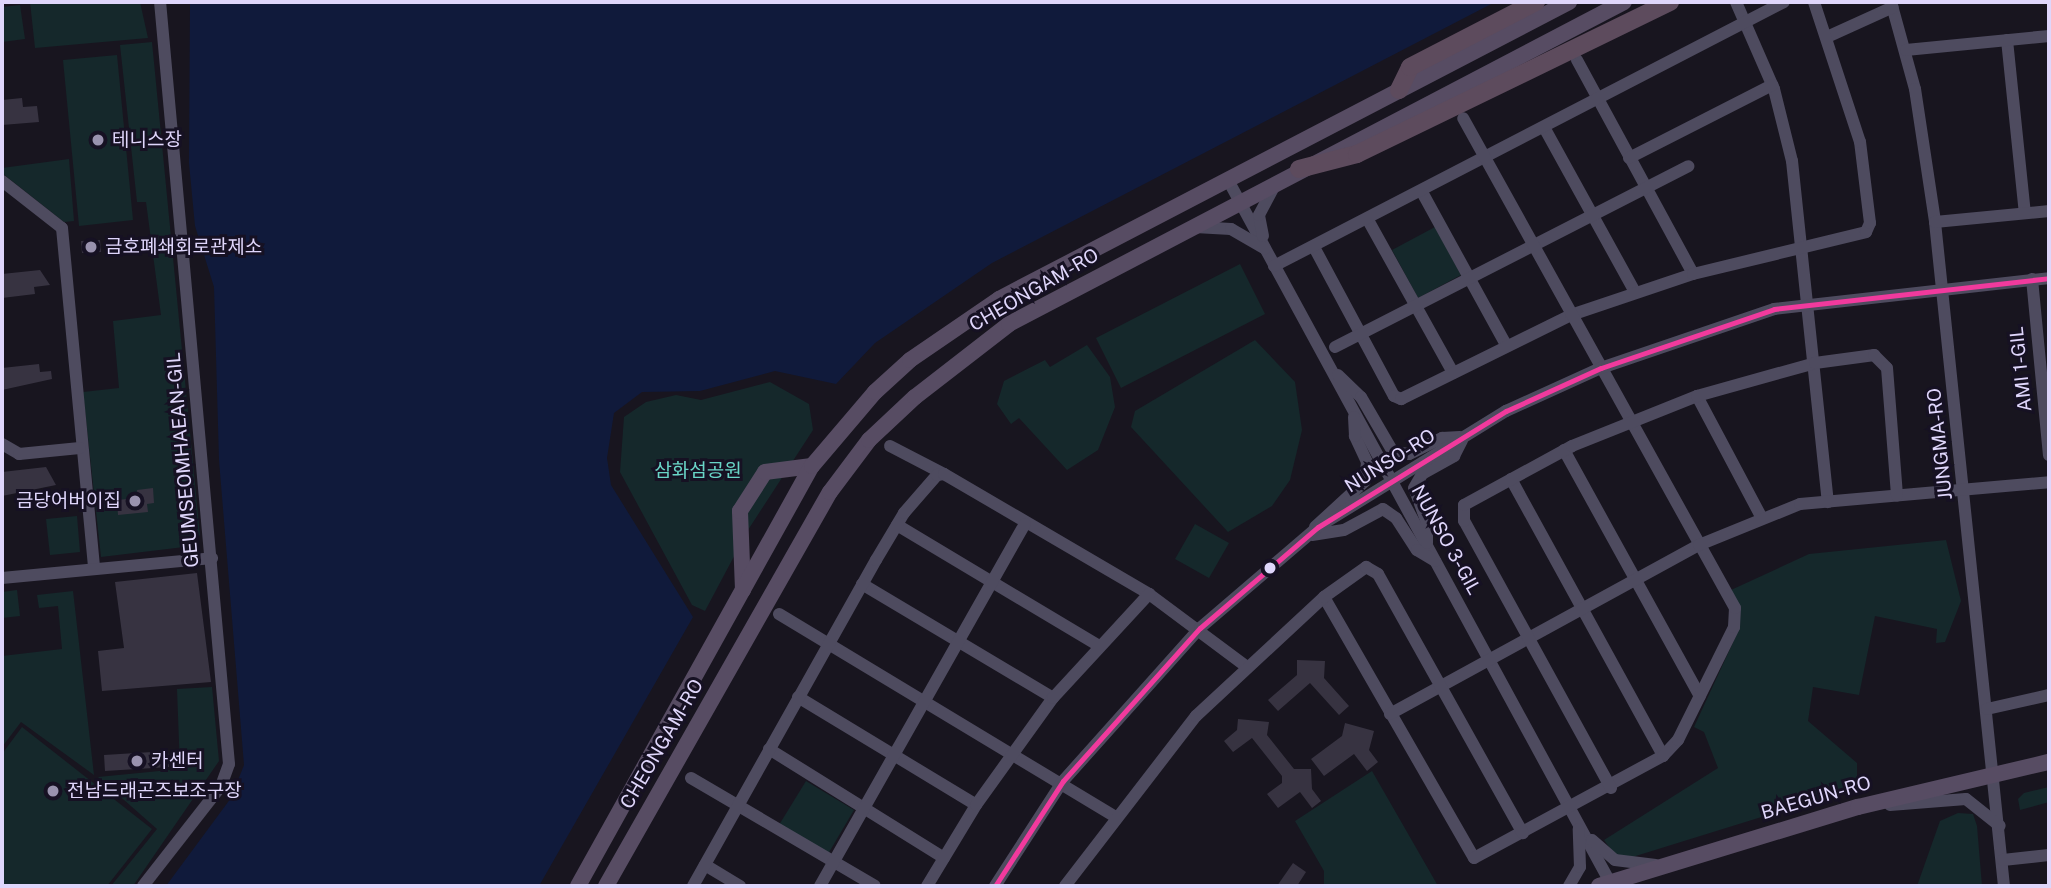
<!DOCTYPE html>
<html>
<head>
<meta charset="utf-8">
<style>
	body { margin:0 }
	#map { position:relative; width:2051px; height:888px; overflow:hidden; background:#18151f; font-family:"Public Sans","Noto Sans KR",sans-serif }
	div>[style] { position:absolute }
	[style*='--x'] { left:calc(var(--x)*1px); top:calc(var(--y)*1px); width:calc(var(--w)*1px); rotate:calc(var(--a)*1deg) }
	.green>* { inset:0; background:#15282b }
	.water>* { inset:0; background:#101a3b }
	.building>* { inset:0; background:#373341 }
	.minor>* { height:12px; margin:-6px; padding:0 6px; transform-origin:6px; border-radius:6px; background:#4e4b5f }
	.major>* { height:16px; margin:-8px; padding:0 8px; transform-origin:8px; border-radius:8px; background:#574c63 }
	.highway>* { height:18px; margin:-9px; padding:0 9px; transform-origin:9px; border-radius:9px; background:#5d4b5d }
	.bus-1>* { height:5px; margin:-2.5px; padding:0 2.5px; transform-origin:2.5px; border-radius:2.5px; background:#f13a9d }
	.dots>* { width:19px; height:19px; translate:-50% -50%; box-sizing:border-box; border:4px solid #161123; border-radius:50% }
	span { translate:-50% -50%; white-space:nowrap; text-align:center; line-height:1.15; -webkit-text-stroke:6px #161123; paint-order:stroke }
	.poi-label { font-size:19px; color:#dfd6fb }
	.left { translate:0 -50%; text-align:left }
	.right { translate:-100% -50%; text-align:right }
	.street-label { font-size:19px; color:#dfd6fb }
	.park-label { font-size:19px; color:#69d5c7 }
	.frame { position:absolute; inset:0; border:4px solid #dfd6fb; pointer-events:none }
</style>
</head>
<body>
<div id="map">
	<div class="green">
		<div style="clip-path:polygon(30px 2px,140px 2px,148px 38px,35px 48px)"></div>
		<div style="clip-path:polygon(20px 5px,25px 39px,2px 42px,2px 7px)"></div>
		<div style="clip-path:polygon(152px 42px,200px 535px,184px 547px,101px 557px,83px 392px,119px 388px,113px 321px,161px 315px,146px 202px,137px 202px,120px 45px)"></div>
		<div style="clip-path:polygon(117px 55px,133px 220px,79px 226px,63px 60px)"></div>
		<div style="clip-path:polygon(69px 159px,74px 221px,64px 222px,2px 173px,2px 168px)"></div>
		<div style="clip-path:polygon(1435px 227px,1461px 275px,1418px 298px,1392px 250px)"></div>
		<div style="clip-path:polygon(1240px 264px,1265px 314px,1121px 388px,1096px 338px)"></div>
		<div style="clip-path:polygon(1255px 340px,1295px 382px,1302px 430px,1290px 480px,1272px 506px,1228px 532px,1131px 427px,1135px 411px)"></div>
		<div style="clip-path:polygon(1087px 345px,1110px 377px,1115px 407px,1098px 450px,1067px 470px,1019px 418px,1011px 424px,997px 404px,1004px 381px,1045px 360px,1050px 367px)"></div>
		<div style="clip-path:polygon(770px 382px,809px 404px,813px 430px,748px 530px,705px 611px,692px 605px,620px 472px,624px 417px,646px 402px,676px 395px,701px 400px)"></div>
		<div style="clip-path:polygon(77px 516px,80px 552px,50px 555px,46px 519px)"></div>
		<div style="clip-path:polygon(1195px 524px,1229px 543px,1209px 578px,1175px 559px)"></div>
		<div style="clip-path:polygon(1946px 540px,1961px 601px,1945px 642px,1936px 643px,1937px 629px,1875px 616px,1859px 695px,1813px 687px,1808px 721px,1857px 763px,1857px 780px,1848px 790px,1626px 859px,1615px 855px,1604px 840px,1718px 768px,1704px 732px,1694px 727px,1736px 636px,1731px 590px,1809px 554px)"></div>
		<div style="clip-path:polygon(17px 590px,20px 616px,2px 618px,2px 592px)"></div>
		<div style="clip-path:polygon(73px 591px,94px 775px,21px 722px,2px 747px,2px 656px,62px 649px,58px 606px,39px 608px,37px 595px)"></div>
		<div style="clip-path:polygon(212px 687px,219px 761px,133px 886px,111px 886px,157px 829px,98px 777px,180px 769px,177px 689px)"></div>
		<div style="clip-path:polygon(22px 727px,152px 829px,107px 886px,2px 886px,2px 754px)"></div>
		<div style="clip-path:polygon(1372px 771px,1438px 886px,1324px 886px,1324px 871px,1295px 821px)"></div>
		<div style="clip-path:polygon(806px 781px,854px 810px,828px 854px,779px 825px)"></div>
		<div style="clip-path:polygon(2049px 787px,2049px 802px,2020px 810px,2018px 799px,2024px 793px)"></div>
		<div style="clip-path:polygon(1958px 813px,1973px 814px,1977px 826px,1982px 886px,1917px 886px,1940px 821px)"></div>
	</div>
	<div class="water">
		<div style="clip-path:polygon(190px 2px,1495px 2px,992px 263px,875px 343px,836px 384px,775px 371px,700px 391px,642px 392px,614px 413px,607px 458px,611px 485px,693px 617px,539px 886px,166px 886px,231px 798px,244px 765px,219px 460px,214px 287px,195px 226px,189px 163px)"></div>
	</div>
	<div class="building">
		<div style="clip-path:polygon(22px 98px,23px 107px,37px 106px,39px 122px,2px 125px,2px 100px)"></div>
		<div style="clip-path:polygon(100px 240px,101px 252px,82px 253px,81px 241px)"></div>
		<div style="clip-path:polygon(40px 270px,50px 285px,34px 287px,35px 294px,2px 298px,2px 274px)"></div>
		<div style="clip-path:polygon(39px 364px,40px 372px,51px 371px,52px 379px,2px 390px,2px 368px)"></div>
		<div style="clip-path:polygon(46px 467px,56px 485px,2px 496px,2px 472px)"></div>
		<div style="clip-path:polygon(153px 488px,154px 503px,147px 504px,148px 512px,118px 515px,117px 500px,138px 498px,137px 490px)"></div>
		<div style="clip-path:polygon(197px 573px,211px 682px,102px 691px,98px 651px,124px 648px,115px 582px)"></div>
		<div style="clip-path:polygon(1297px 660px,1325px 661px,1324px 678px,1349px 706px,1339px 715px,1310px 683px,1278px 711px,1268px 700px,1297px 675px)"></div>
		<div style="clip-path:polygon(1238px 719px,1269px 722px,1267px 735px,1294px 769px,1311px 769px,1312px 789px,1321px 801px,1312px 808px,1300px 792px,1278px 808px,1267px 794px,1282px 783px,1282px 776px,1252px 738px,1233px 752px,1224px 741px,1237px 730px)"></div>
		<div style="clip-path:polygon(1345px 723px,1374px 731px,1369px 750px,1378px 762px,1367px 771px,1354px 754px,1324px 776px,1311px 759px,1342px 736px)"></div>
		<div style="clip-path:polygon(168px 751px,169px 767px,105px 771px,104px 755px)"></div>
		<div style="clip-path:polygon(1293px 863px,1306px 872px,1297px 886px,1277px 886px)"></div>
	</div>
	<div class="minor">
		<div style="--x:1736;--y:2;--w:95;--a:66.4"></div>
		<div style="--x:1774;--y:89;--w:74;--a:76"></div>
		<div style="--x:1792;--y:161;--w:343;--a:84"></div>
		<div style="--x:1891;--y:2;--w:90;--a:74.6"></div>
		<div style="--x:1915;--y:89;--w:134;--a:81.4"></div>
		<div style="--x:1935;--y:222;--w:668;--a:84.07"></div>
		<div style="--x:1827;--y:37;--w:72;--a:-24.4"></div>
		<div style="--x:2007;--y:40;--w:174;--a:84.1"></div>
		<div style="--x:1906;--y:50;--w:144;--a:-5.6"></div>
		<div style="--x:1577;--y:60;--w:243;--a:61.5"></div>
		<div style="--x:1545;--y:129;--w:186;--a:61.1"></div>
		<div style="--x:1629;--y:158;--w:161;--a:-27"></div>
		<div style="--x:1228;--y:180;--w:799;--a:61.45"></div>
		<div style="--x:2;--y:181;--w:76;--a:38.1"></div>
		<div style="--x:62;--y:228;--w:342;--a:84.6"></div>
		<div style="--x:1422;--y:192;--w:175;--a:61.2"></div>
		<div style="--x:1368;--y:220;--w:175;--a:60.9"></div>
		<div style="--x:1935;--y:222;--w:115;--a:-5.5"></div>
		<div style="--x:1195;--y:227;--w:36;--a:3"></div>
		<div style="--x:1231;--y:229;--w:39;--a:30"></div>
		<div style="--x:1263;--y:236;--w:21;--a:-101"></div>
		<div style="--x:1259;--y:215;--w:34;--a:-62"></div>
		<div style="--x:1314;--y:247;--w:169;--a:61.8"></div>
		<div style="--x:1394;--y:396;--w:8;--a:23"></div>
		<div style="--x:1401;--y:399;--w:190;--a:-26.3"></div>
		<div style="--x:1571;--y:315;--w:129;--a:-18.6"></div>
		<div style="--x:1693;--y:274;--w:178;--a:-13.6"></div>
		<div style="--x:1866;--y:232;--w:10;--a:-66"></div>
		<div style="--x:1870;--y:223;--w:82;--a:-97"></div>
		<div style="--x:1860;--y:142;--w:147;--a:-108.2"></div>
		<div style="--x:1274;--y:266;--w:574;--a:-27.37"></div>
		<div style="--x:2032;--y:279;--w:177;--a:84.5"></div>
		<div style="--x:1335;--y:347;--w:397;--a:-27.1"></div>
		<div style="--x:1338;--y:375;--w:32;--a:44"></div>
		<div style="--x:1361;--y:397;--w:64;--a:59.8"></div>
		<div style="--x:1393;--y:452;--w:16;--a:7"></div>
		<div style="--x:1409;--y:454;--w:37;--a:-26"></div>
		<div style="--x:1442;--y:438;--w:18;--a:-3"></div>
		<div style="--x:1697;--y:396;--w:138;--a:62"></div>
		<div style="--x:2;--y:444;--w:20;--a:30"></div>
		<div style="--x:19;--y:454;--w:61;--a:-5.6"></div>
		<div style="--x:890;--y:446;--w:61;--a:27.4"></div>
		<div style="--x:1564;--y:450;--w:281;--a:61.1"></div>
		<div style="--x:1511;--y:479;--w:316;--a:61.2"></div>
		<div style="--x:897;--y:525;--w:235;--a:30.9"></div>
		<div style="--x:1315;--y:527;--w:68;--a:-42.6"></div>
		<div style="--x:1365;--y:481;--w:19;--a:-84"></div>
		<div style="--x:1367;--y:462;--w:29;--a:-115"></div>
		<div style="--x:1355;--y:436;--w:19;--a:-93"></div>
		<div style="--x:1312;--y:535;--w:32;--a:-9"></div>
		<div style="--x:1344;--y:530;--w:44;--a:-28.3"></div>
		<div style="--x:1383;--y:509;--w:16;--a:35"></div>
		<div style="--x:1396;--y:518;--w:38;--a:57"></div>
		<div style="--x:1417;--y:550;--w:21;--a:31"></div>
		<div style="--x:1427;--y:543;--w:20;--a:-90"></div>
		<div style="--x:1427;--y:523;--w:37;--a:-110"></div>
		<div style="--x:1414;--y:488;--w:16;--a:-60"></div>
		<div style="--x:1422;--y:474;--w:37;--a:-29"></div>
		<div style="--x:1454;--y:456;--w:18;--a:-63"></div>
		<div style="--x:2;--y:578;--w:211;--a:-5.4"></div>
		<div style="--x:862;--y:584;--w:222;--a:30.8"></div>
		<div style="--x:1324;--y:597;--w:301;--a:60.1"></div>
		<div style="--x:1474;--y:858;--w:215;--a:-28.4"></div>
		<div style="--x:1663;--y:756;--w:22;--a:-47"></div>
		<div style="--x:1678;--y:740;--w:126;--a:-63.6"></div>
		<div style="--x:1734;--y:627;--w:19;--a:-87"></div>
		<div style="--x:1735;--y:608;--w:560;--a:-119.03"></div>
		<div style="--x:779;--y:614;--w:391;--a:31.1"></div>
		<div style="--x:798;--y:697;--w:208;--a:31.2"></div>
		<div style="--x:1987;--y:709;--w:64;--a:-12.7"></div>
		<div style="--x:1390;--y:714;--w:352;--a:-28.7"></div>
		<div style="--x:1699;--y:545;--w:109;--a:-22.1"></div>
		<div style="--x:1800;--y:504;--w:250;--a:-5"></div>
		<div style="--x:769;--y:749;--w:206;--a:31.9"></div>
		<div style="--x:691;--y:778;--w:213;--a:30.4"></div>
		<div style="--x:1611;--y:788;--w:305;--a:-118.8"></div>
		<div style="--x:1464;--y:521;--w:16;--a:-90"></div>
		<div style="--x:1464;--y:505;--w:123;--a:-28.6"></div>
		<div style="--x:1572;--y:446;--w:135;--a:-21.8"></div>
		<div style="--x:1697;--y:396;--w:123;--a:-15.6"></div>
		<div style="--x:1815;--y:363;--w:60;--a:-7.7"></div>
		<div style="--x:1874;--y:355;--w:18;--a:45"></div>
		<div style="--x:1887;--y:368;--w:128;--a:85.5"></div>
		<div style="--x:1890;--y:805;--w:76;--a:-4.5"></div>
		<div style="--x:1966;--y:799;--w:43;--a:38.5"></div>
		<div style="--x:1592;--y:840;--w:30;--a:41"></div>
		<div style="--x:1615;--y:860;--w:41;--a:7"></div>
		<div style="--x:2003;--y:860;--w:46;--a:-6.2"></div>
		<div style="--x:705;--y:865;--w:41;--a:31"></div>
		<div style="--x:143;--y:886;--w:127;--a:-52"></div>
		<div style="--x:221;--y:786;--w:23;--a:-70"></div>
		<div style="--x:229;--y:764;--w:765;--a:-95.17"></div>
		<div style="--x:693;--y:886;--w:374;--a:-60.7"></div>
		<div style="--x:876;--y:560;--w:55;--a:-59.2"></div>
		<div style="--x:904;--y:513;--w:50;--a:-49"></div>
		<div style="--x:937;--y:475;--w:7;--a:-8"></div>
		<div style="--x:944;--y:474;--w:238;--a:30.3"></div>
		<div style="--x:1149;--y:594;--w:122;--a:36.7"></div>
		<div style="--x:820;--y:886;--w:416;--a:-60.5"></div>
		<div style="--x:927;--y:886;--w:95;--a:-58.8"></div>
		<div style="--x:976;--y:805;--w:132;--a:-54.3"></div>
		<div style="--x:1053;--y:698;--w:142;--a:-47.3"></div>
		<div style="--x:995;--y:886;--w:125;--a:-57.1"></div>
		<div style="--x:1063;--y:781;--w:205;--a:-48.2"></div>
		<div style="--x:1200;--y:628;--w:155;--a:-40.6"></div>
		<div style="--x:1318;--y:527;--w:221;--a:-31.7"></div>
		<div style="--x:1506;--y:411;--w:104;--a:-24.4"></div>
		<div style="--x:1601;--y:368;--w:183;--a:-18.8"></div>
		<div style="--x:1774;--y:309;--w:277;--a:-6.4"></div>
		<div style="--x:1065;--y:886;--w:215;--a:-52.4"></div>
		<div style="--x:1196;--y:716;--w:175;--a:-42.9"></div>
		<div style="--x:1324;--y:597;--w:52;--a:-35.5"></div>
		<div style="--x:1366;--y:567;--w:14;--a:30"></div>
		<div style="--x:1378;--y:574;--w:297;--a:60.8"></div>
		<div style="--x:1569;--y:886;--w:22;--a:-60"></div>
		<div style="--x:1580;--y:867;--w:38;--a:-92"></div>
	</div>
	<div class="major">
		<div style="--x:743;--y:590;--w:79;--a:-92.2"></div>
		<div style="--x:740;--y:511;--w:46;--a:-57.3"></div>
		<div style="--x:765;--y:472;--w:47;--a:-7.3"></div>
		<div style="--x:578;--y:886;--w:481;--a:-60.9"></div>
		<div style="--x:812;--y:466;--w:97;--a:-49.6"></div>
		<div style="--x:875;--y:392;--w:47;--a:-42.4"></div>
		<div style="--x:910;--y:360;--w:108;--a:-34.4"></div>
		<div style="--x:999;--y:299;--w:643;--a:-27.52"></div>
		<div style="--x:606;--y:886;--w:453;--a:-60.4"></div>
		<div style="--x:830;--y:492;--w:65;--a:-53.1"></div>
		<div style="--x:869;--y:440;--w:63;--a:-43.1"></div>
		<div style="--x:915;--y:397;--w:119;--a:-37.8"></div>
		<div style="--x:1009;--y:324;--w:694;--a:-27.64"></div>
		<div style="--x:1599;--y:886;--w:271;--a:-17"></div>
		<div style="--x:1858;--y:807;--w:196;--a:-13.3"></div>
	</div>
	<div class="highway">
		<div style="--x:1399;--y:90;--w:25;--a:-64"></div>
		<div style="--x:1410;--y:67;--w:142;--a:-27.3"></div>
		<div style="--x:1299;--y:169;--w:60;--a:-14.5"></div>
		<div style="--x:1357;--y:154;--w:348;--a:-25.9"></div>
	</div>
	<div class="bus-1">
		<div style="--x:995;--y:886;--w:125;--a:-57.1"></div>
		<div style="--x:1063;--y:781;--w:205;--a:-48.2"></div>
		<div style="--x:1200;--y:628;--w:155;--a:-40.6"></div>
		<div style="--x:1318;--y:527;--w:221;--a:-31.7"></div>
		<div style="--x:1506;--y:411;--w:104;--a:-24.4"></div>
		<div style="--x:1601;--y:368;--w:183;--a:-18.8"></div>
		<div style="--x:1774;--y:309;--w:277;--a:-6.4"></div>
	</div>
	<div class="dots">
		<div style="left:98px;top:140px;background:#9992ae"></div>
		<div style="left:91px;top:247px;background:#9992ae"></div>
		<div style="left:135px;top:501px;background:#9992ae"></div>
		<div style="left:1270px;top:568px;background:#dfd6fb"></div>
		<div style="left:137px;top:761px;background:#9992ae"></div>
		<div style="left:53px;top:791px;background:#9992ae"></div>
	</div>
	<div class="poi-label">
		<span class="left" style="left:112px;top:140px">테니스장</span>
		<span class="left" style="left:105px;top:247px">금호폐쇄회로관제소</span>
		<span class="right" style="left:121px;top:501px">금당어버이집</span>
		<span class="left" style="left:151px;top:761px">카센터</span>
		<span class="left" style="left:67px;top:791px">전남드래곤즈보조구장</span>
	</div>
	<div class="street-label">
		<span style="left:1034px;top:290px;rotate:-30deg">CHEONGAM-RO</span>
		<span style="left:2021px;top:369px;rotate:-96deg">AMI 1-GIL</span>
		<span style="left:1940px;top:444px;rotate:-96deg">JUNGMA-RO</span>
		<span style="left:183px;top:460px;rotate:-95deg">GEUMSEOMHAEAN-GIL</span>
		<span style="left:1390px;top:461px;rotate:-32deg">NUNSO-RO</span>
		<span style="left:1446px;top:540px;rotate:61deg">NUNSO 3-GIL</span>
		<span style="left:662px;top:744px;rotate:-60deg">CHEONGAM-RO</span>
		<span style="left:1816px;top:798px;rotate:-16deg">BAEGUN-RO</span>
	</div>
	<div class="park-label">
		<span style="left:698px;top:471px">삼화섬공원</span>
	</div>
	<div class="frame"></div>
</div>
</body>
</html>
